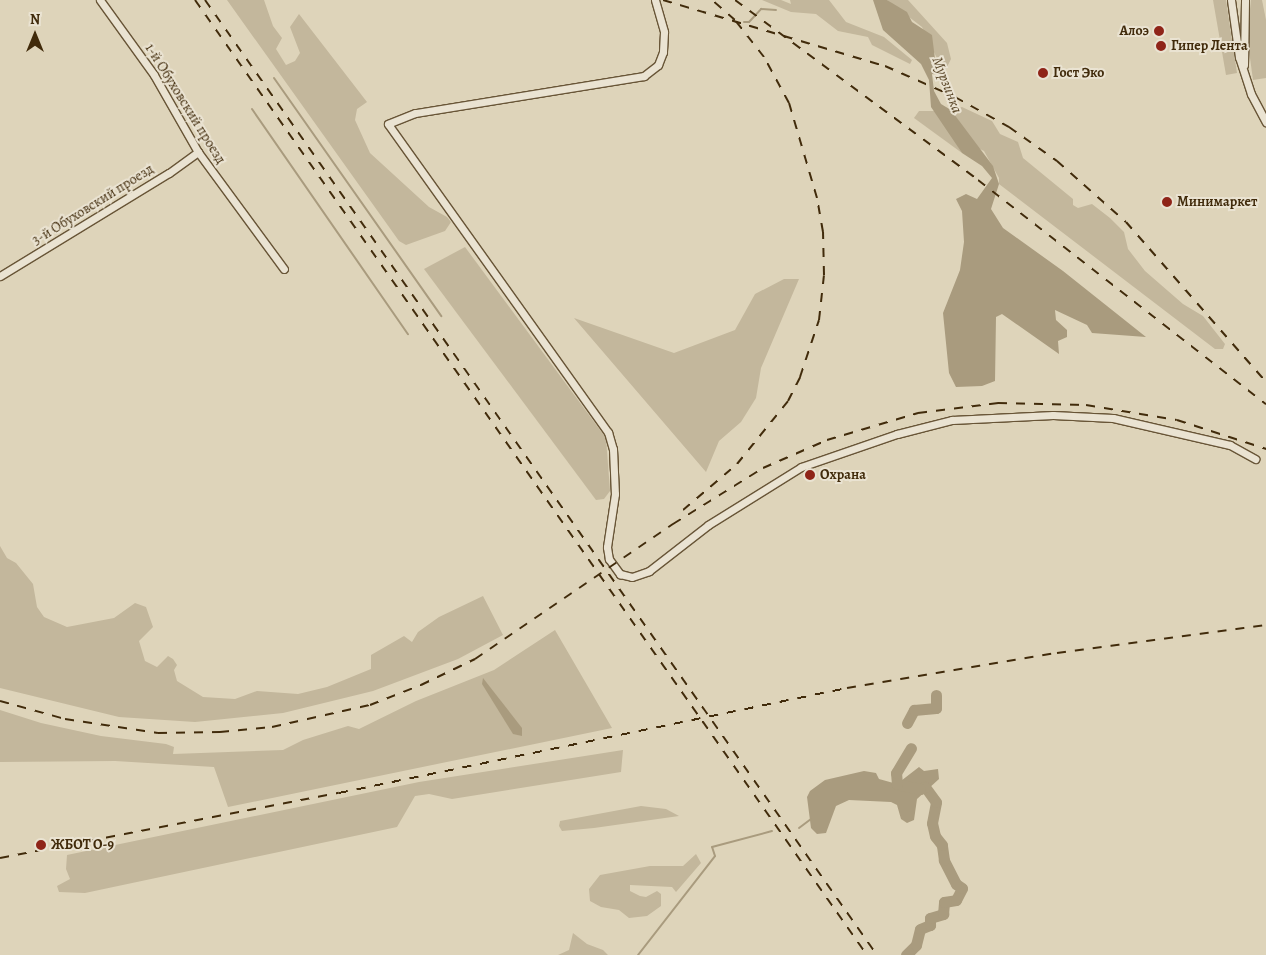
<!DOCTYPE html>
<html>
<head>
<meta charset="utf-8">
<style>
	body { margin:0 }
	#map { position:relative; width:1266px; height:955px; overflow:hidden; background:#ded4ba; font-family:Alegreya,serif }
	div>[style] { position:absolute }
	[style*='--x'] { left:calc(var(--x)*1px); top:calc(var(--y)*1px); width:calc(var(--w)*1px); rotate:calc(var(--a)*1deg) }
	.green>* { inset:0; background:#c3b79c }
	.water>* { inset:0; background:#a99b7e }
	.stream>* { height:2px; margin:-1px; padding:0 1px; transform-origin:1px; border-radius:1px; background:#a99b7e }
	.river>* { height:11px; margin:-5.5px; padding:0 5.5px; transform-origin:5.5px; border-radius:5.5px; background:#a99b7e }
	.roads { filter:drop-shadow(1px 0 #685537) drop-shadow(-1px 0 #685537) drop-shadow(0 1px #685537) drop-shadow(0 -1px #685537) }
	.minor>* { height:7px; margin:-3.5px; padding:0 3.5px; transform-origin:3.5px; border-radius:3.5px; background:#eae3d2 }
	.rail>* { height:2px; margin-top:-1px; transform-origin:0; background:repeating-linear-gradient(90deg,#412b0b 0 9px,transparent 0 18px) }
	.dots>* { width:14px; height:14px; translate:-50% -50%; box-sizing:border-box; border:2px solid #eae3d2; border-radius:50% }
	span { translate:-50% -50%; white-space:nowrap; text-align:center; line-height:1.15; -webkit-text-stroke:4px #eae3d2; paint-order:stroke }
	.poi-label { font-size:14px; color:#412b0b; font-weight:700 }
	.right { translate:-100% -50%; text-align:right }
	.left { translate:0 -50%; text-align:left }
	.street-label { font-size:14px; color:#412b0b }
	.water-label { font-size:15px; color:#5b4728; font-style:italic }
	.north { position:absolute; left:10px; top:10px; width:50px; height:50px; -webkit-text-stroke:4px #eae3d2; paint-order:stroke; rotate:0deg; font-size:14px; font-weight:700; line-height:20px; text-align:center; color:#412b0b }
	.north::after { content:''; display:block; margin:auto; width:18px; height:22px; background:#412b0b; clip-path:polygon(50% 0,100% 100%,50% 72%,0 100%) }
</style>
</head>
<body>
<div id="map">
	<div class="green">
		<div style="clip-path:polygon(227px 0,264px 0,273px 26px,282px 38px,276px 49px,286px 65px,295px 61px,300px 53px,290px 27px,299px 14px,367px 102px,357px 109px,355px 120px,370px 153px,429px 207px,447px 217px,451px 222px,445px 231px,406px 245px,399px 241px)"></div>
		<div style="clip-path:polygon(762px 0,781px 0,791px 4px,790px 0,829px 0,846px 22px,884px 37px,912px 60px,910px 64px,872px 45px,868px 37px,838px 31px,816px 14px,791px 12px)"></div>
		<div style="clip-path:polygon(887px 0,908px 0,947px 43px,951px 59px,944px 73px,922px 27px)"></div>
		<div style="clip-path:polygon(1213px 0,1226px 0,1237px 73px,1226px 75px)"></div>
		<div style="clip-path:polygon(1251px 0,1262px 0,1266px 20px,1266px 78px,1253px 80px,1247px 36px)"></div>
		<div style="clip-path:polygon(962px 107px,992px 121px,1000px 134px,1018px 142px,1023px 158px,1073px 199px,1073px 205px,1078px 208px,1092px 204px,1110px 218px,1124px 232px,1128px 249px,1145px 271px,1183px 304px,1203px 316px,1225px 344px,1223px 349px,1215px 349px,999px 184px,999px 178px,984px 151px,976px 147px,951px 110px)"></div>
		<div style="clip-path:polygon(919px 111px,937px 111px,962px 153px,914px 118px)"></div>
		<div style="clip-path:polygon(465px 247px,606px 438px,610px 491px,604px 499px,596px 500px,424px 269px)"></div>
		<div style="clip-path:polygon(784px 279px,799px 279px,761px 368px,756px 398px,741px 422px,719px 441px,706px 472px,574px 318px,674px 353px,735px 330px,755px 294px)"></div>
		<div style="clip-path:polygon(0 546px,7px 558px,16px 563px,33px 584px,37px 607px,44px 617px,67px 627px,114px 618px,135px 603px,146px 607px,153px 627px,139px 641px,145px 661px,157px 667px,168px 656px,173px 659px,177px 665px,174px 670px,177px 681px,203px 697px,235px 699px,257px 691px,298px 694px,327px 687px,371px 669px,371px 655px,404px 636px,412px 642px,418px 632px,439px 617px,483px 596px,503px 635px,458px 659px,373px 691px,283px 713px,195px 722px,119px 717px,0 688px)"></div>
		<div style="clip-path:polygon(555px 630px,612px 728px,228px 807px,214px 767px,115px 761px,0 762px,0 710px,41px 723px,101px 736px,166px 744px,174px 747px,173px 754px,283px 750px,303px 740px,348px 726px,359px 729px,416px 701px,494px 670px)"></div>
		<div style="clip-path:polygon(623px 750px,621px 772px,452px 799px,429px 794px,415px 796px,397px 827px,85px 893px,59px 892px,57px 886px,70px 879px,66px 869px,67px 855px,419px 782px)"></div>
		<div style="clip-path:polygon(641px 806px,666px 809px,679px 816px,594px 828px,562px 831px,559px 826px,560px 821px)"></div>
		<div style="clip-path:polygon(696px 854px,701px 863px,676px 892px,672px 887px,630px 885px,630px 891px,640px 896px,646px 897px,657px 891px,661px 894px,661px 906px,647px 916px,629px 918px,619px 910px,601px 907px,590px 901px,589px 889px,600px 875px,650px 866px,683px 866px)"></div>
		<div style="clip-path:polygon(573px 933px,587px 944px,603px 950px,608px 955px,558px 955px,569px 950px)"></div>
	</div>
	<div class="water">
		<div style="clip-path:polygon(873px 0,887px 0,907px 12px,912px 22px,932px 35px,935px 59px,944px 73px,932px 74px,934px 91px,941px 104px,951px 110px,993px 166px,999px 184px,991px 209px,1003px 228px,1063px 271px,1146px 337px,1092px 333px,1087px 325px,1055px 310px,1056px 320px,1067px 330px,1067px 337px,1058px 341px,1059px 354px,1002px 314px,996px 317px,995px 381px,982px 386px,956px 387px,949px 373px,943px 313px,960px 270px,964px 242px,962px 211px,956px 199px,966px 194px,977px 199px,992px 178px,982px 166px,962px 153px,931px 107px,929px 80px,921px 64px,883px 30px)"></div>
		<div style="clip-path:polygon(483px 678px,522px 728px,522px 736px,513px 734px,482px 684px)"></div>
		<div style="clip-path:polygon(919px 767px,924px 771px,938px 769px,939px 779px,917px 799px,914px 820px,907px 823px,901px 819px,897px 805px,891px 802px,849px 800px,836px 806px,826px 833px,817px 834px,811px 828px,807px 797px,810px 791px,825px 780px,864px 771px,876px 773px,879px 779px,897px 784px)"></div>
	</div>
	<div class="stream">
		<div style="--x:744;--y:22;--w:5;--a:0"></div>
		<div style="--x:749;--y:22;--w:18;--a:-47"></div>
		<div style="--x:761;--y:9;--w:15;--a:4"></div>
		<div style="--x:274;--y:78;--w:291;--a:54.9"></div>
		<div style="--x:252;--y:109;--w:274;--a:55.3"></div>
		<div style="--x:799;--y:828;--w:15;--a:-37"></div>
		<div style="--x:638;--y:955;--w:125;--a:-52.1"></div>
		<div style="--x:715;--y:856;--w:9;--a:-108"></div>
		<div style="--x:712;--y:847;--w:62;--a:-14.9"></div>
	</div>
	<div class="river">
		<div style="--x:907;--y:723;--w:15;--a:-62"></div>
		<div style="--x:914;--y:710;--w:22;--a:-5"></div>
		<div style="--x:936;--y:708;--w:13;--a:-90"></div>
		<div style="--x:906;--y:955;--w:14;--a:-45"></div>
		<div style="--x:916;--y:945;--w:16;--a:-76"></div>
		<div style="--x:920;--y:929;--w:11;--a:-22"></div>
		<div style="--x:930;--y:925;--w:7;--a:-90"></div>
		<div style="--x:930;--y:918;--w:14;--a:-17"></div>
		<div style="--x:943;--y:914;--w:12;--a:-85"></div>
		<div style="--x:944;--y:902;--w:12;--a:-9"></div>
		<div style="--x:956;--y:900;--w:13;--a:-63"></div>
		<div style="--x:962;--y:888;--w:7;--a:-146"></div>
		<div style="--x:956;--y:884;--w:27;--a:-117"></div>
		<div style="--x:944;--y:860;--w:15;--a:-98"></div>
		<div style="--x:942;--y:845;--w:11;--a:-128"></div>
		<div style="--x:935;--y:836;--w:13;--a:-103"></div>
		<div style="--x:932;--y:823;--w:21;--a:-79"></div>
		<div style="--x:936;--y:802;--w:19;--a:-126"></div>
		<div style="--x:925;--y:787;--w:5;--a:158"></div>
		<div style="--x:920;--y:789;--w:24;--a:-168"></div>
		<div style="--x:897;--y:784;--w:11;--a:-95"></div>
		<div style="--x:896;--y:773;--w:29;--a:-59"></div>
	</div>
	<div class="roads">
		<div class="minor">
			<div style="--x:100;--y:0;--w:92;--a:54.2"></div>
			<div style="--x:154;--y:75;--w:89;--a:60.3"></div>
			<div style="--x:198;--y:152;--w:145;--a:53.7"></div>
			<div style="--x:655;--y:0;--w:33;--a:74"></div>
			<div style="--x:664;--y:32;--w:20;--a:93"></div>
			<div style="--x:663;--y:52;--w:14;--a:111"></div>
			<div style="--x:658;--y:65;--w:18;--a:142"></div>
			<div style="--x:644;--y:76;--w:232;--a:170.8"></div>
			<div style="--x:415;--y:113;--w:29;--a:158"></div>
			<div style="--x:388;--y:124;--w:379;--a:54.5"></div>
			<div style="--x:608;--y:432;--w:18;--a:74"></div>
			<div style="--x:613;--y:449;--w:45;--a:87.5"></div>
			<div style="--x:615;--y:494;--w:54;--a:98.6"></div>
			<div style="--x:607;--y:547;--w:12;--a:81"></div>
			<div style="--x:609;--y:559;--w:19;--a:54"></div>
			<div style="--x:620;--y:574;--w:12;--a:14"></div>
			<div style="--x:632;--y:577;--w:18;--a:-19"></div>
			<div style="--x:649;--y:571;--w:75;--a:-37.9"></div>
			<div style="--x:708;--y:525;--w:110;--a:-31.9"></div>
			<div style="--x:801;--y:467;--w:102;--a:-19"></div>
			<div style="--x:897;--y:434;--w:57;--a:-14.3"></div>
			<div style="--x:952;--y:420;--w:101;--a:-2.8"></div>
			<div style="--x:1053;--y:415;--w:60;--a:2.9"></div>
			<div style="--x:1113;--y:418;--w:120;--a:13"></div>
			<div style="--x:1230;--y:445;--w:29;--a:29"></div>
			<div style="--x:1231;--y:0;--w:58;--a:82"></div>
			<div style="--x:1239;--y:57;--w:39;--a:72"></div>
			<div style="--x:1251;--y:94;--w:32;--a:62"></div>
			<div style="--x:1244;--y:65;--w:65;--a:-89.1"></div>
			<div style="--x:0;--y:276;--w:198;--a:-31.4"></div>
			<div style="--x:169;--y:173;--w:36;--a:-36"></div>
		</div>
	</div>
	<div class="rail">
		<div style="--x:195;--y:0;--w:1168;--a:54.87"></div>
		<div style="--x:205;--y:0;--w:1168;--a:54.87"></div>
		<div style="--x:663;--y:0;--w:232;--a:16.6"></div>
		<div style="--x:885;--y:66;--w:77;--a:23.9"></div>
		<div style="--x:955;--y:97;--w:62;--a:29.1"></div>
		<div style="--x:1009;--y:127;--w:59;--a:35.3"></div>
		<div style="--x:1057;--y:161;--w:92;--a:41.5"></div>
		<div style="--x:1126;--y:222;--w:213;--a:48.8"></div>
		<div style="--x:735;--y:0;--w:302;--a:36.5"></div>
		<div style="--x:978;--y:180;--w:365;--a:37.9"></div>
		<div style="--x:683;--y:510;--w:71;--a:-40.4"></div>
		<div style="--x:737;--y:464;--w:81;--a:-51"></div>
		<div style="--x:788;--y:401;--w:27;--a:-63"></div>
		<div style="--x:800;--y:377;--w:60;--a:-71.6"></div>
		<div style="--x:819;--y:320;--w:45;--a:-83.7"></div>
		<div style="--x:824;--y:275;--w:43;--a:-91.3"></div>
		<div style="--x:823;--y:232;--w:35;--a:-100"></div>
		<div style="--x:817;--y:198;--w:99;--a:-106.4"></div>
		<div style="--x:789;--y:103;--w:52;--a:-118.5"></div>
		<div style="--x:764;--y:57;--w:47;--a:-128.1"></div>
		<div style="--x:735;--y:20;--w:30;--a:-139"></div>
		<div style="--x:0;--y:701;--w:67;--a:15.5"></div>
		<div style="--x:65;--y:719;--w:94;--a:8.6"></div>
		<div style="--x:158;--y:733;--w:62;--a:-0.9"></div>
		<div style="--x:220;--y:732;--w:52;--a:-5.5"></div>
		<div style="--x:272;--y:727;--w:100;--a:-12.7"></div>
		<div style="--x:370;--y:705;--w:55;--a:-21.4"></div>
		<div style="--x:421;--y:685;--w:60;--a:-25.7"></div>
		<div style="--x:475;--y:659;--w:240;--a:-34.3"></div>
		<div style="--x:673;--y:524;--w:106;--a:-31.9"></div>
		<div style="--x:763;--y:468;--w:70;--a:-23.6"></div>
		<div style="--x:827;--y:440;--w:95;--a:-16.5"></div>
		<div style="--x:918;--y:413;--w:81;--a:-7.1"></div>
		<div style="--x:998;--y:403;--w:88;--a:1.3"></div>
		<div style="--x:1086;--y:405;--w:92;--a:9.4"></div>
		<div style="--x:1177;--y:420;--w:94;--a:18"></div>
		<div style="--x:0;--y:858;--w:345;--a:-10.9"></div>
		<div style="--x:339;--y:793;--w:519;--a:-11.68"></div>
		<div style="--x:847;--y:688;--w:213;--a:-9.5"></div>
		<div style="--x:1057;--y:653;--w:211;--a:-7.6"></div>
	</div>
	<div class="dots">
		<div style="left:1159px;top:31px;background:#8f2418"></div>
		<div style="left:1161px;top:46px;background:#8f2418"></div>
		<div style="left:1043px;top:73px;background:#8f2418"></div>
		<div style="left:1167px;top:202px;background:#8f2418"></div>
		<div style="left:810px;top:475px;background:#8f2418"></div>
		<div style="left:41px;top:845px;background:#8f2418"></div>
	</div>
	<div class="poi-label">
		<span class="right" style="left:1149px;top:31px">Алоэ</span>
		<span class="left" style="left:1171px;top:46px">Гипер Лента</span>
		<span class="left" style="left:1053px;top:73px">Гост Эко</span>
		<span class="left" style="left:1177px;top:202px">Минимаркет</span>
		<span class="left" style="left:820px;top:475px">Охрана</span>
		<span class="left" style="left:51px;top:845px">ЖБОТ О-9</span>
	</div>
	<div class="street-label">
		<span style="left:185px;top:104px;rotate:58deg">1-й Обуховский проезд</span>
		<span style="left:93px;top:205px;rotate:-32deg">3-й Обуховский проезд</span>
	</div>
	<div class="water-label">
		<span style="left:947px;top:85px;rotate:69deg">Мурзинка</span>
	</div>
	<div class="north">N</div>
</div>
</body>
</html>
